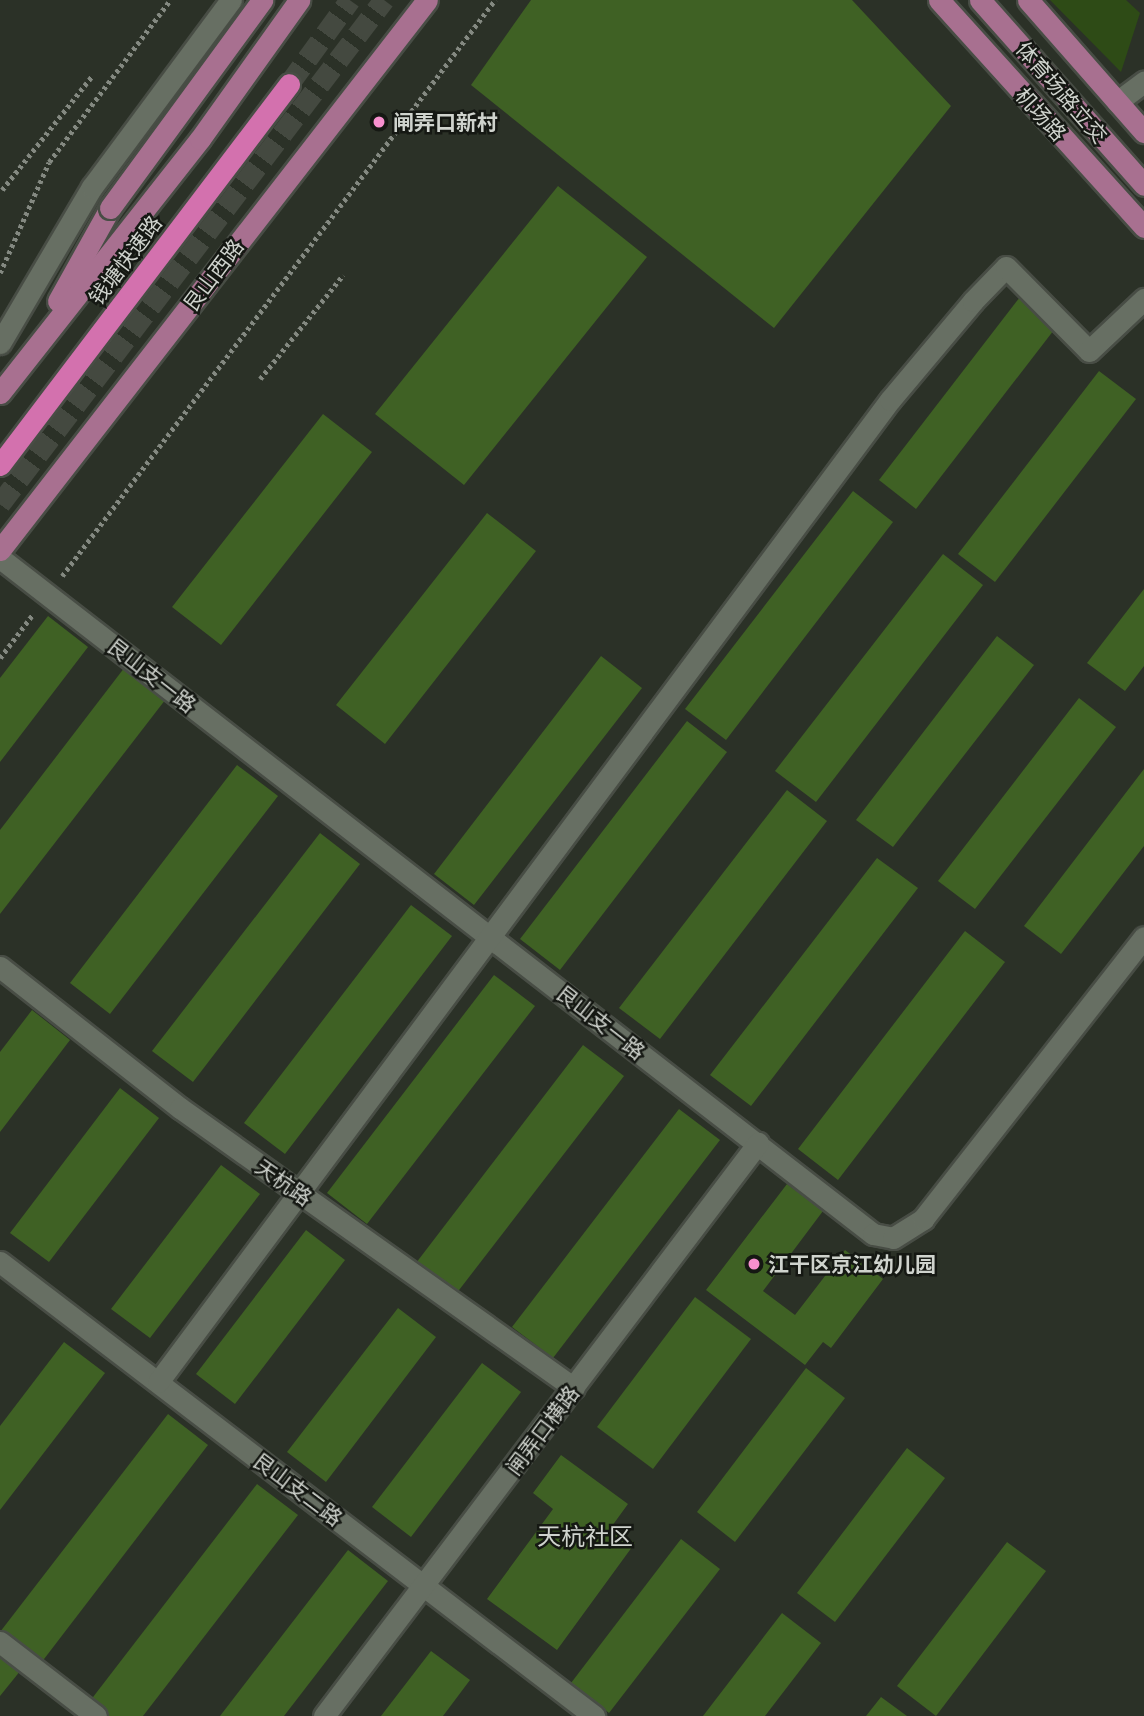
<!DOCTYPE html>
<html>
<head>
<meta charset="utf-8">
<style>
	body { margin:0 }
	#map { position:relative; width:1144px; height:1716px; overflow:hidden; background:#2b3127; font-family:"Titillium Web","Noto Sans SC",sans-serif }
	div>[style] { position:absolute }
	[style*='--x'] { left:calc(var(--x)*1px); top:calc(var(--y)*1px); width:calc(var(--w)*1px); rotate:calc(var(--a)*1deg) }
	.green>* { inset:0; background:#2e4b16 }
	.building>* { inset:0; background:#3f6124 }
	.highway-tunnel>* { height:21px; margin-top:-10.5px; transform-origin:0; background:repeating-linear-gradient(90deg,#444940 0 21px,transparent 0 31px) }
	.path>* { height:4.5px; margin-top:-2.25px; transform-origin:0; background:repeating-linear-gradient(90deg,#848981 0 3.5px,transparent 0 7px) }
	.roads { filter:drop-shadow(2px 0 #484d45) drop-shadow(-2px 0 #484d45) drop-shadow(0 2px #484d45) drop-shadow(0 -2px #484d45) }
	.minor>* { height:21px; margin:-10.5px; padding:0 10.5px; transform-origin:10.5px; border-radius:10.5px; background:#676f63 }
	.major>* { height:21px; margin:-10.5px; padding:0 10.5px; transform-origin:10.5px; border-radius:10.5px; background:#a87090 }
	.highway>* { height:21px; margin:-10.5px; padding:0 10.5px; transform-origin:10.5px; border-radius:10.5px; background:#d371ae }
	.bridges { filter:drop-shadow(2px 0 #484d45) drop-shadow(-2px 0 #484d45) drop-shadow(0 2px #484d45) drop-shadow(0 -2px #484d45) }
	.major-bridge>* { height:21px; margin:-10.5px; padding:0 10.5px; transform-origin:10.5px; border-radius:10.5px; background:#a87090 }
	.dots>* { width:19px; height:19px; translate:-50% -50%; box-sizing:border-box; border:4px solid #151813; border-radius:50% }
	span { translate:-50% -50%; white-space:nowrap; text-align:center; line-height:1.15; -webkit-text-stroke:5px #151813; paint-order:stroke }
	.street-label { font-size:21px; color:#cfd3cd }
	.poi-label { font-size:21px; color:#cfd3cd; font-weight:700 }
	.left { translate:0 -50%; text-align:left }
	.quarter-label { font-size:24px; color:#cfd3cd }
</style>
</head>
<body>
<div id="map">
	<div class="green">
		<div style="clip-path:polygon(1050px 0,1126px 0,1140px 13px,1121px 72px)"></div>
	</div>
	<div class="building">
		<div style="clip-path:polygon(531px 0,852px 0,951px 106px,774px 328px,471px 85px)"></div>
		<div style="clip-path:polygon(558px 186px,647px 257px,464px 485px,375px 414px)"></div>
		<div style="clip-path:polygon(1020px 297px,1057px 326px,916px 509px,879px 480px)"></div>
		<div style="clip-path:polygon(1099px 371px,1136px 399px,995px 582px,958px 554px)"></div>
		<div style="clip-path:polygon(323px 414px,372px 452px,221px 645px,172px 607px)"></div>
		<div style="clip-path:polygon(853px 491px,893px 522px,726px 740px,685px 709px)"></div>
		<div style="clip-path:polygon(487px 513px,536px 551px,385px 744px,336px 705px)"></div>
		<div style="clip-path:polygon(943px 554px,983px 585px,816px 802px,775px 771px)"></div>
		<div style="clip-path:polygon(1144px 589px,1144px 666px,1125px 691px,1087px 663px)"></div>
		<div style="clip-path:polygon(48px 616px,88px 647px,0 762px,0 678px)"></div>
		<div style="clip-path:polygon(997px 636px,1034px 665px,893px 847px,856px 820px)"></div>
		<div style="clip-path:polygon(601px 656px,642px 688px,474px 905px,434px 874px)"></div>
		<div style="clip-path:polygon(128px 663px,169px 695px,0 914px,0 830px)"></div>
		<div style="clip-path:polygon(1079px 698px,1116px 727px,975px 909px,938px 881px)"></div>
		<div style="clip-path:polygon(687px 721px,727px 752px,560px 970px,520px 939px)"></div>
		<div style="clip-path:polygon(237px 765px,278px 796px,110px 1014px,70px 983px)"></div>
		<div style="clip-path:polygon(1144px 769px,1144px 846px,1061px 954px,1024px 926px)"></div>
		<div style="clip-path:polygon(787px 790px,827px 821px,660px 1039px,619px 1008px)"></div>
		<div style="clip-path:polygon(320px 833px,360px 864px,193px 1082px,152px 1051px)"></div>
		<div style="clip-path:polygon(877px 858px,918px 888px,751px 1106px,710px 1075px)"></div>
		<div style="clip-path:polygon(411px 905px,452px 936px,285px 1154px,244px 1123px)"></div>
		<div style="clip-path:polygon(965px 931px,1005px 962px,838px 1180px,798px 1149px)"></div>
		<div style="clip-path:polygon(494px 975px,535px 1006px,367px 1224px,327px 1193px)"></div>
		<div style="clip-path:polygon(32px 1010px,70px 1040px,0 1132px,0 1052px)"></div>
		<div style="clip-path:polygon(583px 1045px,624px 1076px,456px 1294px,416px 1263px)"></div>
		<div style="clip-path:polygon(120px 1088px,159px 1118px,49px 1262px,10px 1233px)"></div>
		<div style="clip-path:polygon(679px 1109px,720px 1140px,553px 1358px,512px 1327px)"></div>
		<div style="clip-path:polygon(221px 1165px,260px 1194px,150px 1338px,111px 1309px)"></div>
		<div style="clip-path:polygon(787px 1184px,823px 1211px,763px 1291px,795px 1315px,845px 1250px,883px 1279px,831px 1348px,823px 1342px,805px 1365px,706px 1290px)"></div>
		<div style="clip-path:polygon(306px 1230px,345px 1260px,235px 1404px,196px 1374px)"></div>
		<div style="clip-path:polygon(695px 1297px,751px 1339px,653px 1469px,597px 1427px)"></div>
		<div style="clip-path:polygon(398px 1308px,436px 1337px,326px 1482px,287px 1452px)"></div>
		<div style="clip-path:polygon(64px 1342px,105px 1373px,0 1510px,0 1426px)"></div>
		<div style="clip-path:polygon(482px 1363px,521px 1392px,411px 1537px,372px 1507px)"></div>
		<div style="clip-path:polygon(806px 1368px,845px 1398px,735px 1542px,697px 1512px)"></div>
		<div style="clip-path:polygon(168px 1414px,208px 1445px,41px 1663px,0 1632px)"></div>
		<div style="clip-path:polygon(907px 1448px,945px 1478px,835px 1622px,797px 1593px)"></div>
		<div style="clip-path:polygon(561px 1455px,628px 1504px,612px 1526px,635px 1543px,557px 1650px,487px 1599px,553px 1509px,533px 1493px)"></div>
		<div style="clip-path:polygon(257px 1484px,298px 1515px,143px 1716px,109px 1716px,90px 1701px)"></div>
		<div style="clip-path:polygon(681px 1539px,720px 1569px,609px 1713px,571px 1683px)"></div>
		<div style="clip-path:polygon(1007px 1542px,1046px 1571px,936px 1716px,897px 1686px)"></div>
		<div style="clip-path:polygon(348px 1550px,388px 1581px,284px 1716px,220px 1716px)"></div>
		<div style="clip-path:polygon(782px 1613px,821px 1643px,765px 1716px,703px 1716px)"></div>
		<div style="clip-path:polygon(431px 1651px,470px 1680px,443px 1716px,381px 1716px)"></div>
		<div style="clip-path:polygon(0 1653px,21px 1670px,0 1696px)"></div>
		<div style="clip-path:polygon(881px 1697px,907px 1716px,866px 1716px)"></div>
	</div>
	<div class="highway-tunnel">
		<div style="--x:289;--y:84;--w:104;--a:-54"></div>
		<div style="--x:0;--y:504;--w:634;--a:-52.7"></div>
	</div>
	<div class="path">
		<div style="--x:2;--y:190;--w:145;--a:-51.7"></div>
		<div style="--x:0;--y:273;--w:121;--a:-66.2"></div>
		<div style="--x:49;--y:162;--w:202;--a:-53.2"></div>
		<div style="--x:260;--y:379;--w:133;--a:-51.4"></div>
		<div style="--x:62;--y:576;--w:721;--a:-53.07"></div>
		<div style="--x:0;--y:658;--w:55;--a:-53.1"></div>
	</div>
	<div class="roads">
		<div class="minor">
			<div style="--x:1117;--y:102;--w:34;--a:-37"></div>
			<div style="--x:0;--y:343;--w:181;--a:-59.5"></div>
			<div style="--x:92;--y:187;--w:233;--a:-53.4"></div>
			<div style="--x:0;--y:558;--w:1104;--a:37.75"></div>
			<div style="--x:873;--y:1234;--w:20;--a:11"></div>
			<div style="--x:893;--y:1238;--w:36;--a:-32"></div>
			<div style="--x:923;--y:1219;--w:358;--a:-51.9"></div>
			<div style="--x:0;--y:967;--w:229;--a:38.1"></div>
			<div style="--x:180;--y:1108;--w:483;--a:35.4"></div>
			<div style="--x:0;--y:1262;--w:748;--a:37.39"></div>
			<div style="--x:158;--y:1382;--w:1225;--a:-53.3"></div>
			<div style="--x:890;--y:400;--w:129;--a:-50"></div>
			<div style="--x:973;--y:301;--w:47;--a:-45.9"></div>
			<div style="--x:1006;--y:267;--w:118;--a:45.3"></div>
			<div style="--x:1089;--y:351;--w:76;--a:-43.4"></div>
			<div style="--x:0;--y:1642;--w:121;--a:37.6"></div>
			<div style="--x:324;--y:1716;--w:719;--a:-52.86"></div>
		</div>
		<div class="major">
			<div style="--x:939;--y:0;--w:306;--a:47.9"></div>
			<div style="--x:980;--y:0;--w:247;--a:48.4"></div>
			<div style="--x:1028;--y:0;--w:176;--a:48.7"></div>
			<div style="--x:58;--y:301;--w:107;--a:-60.8"></div>
			<div style="--x:0;--y:393;--w:323;--a:-51.8"></div>
			<div style="--x:200;--y:139;--w:171;--a:-54.5"></div>
			<div style="--x:0;--y:550;--w:696;--a:-52.18"></div>
		</div>
		<div class="highway">
			<div style="--x:0;--y:465;--w:478;--a:-52.8"></div>
		</div>
	</div>
	<div class="bridges">
		<div class="major-bridge">
			<div style="--x:110;--y:208;--w:258;--a:-53.8"></div>
		</div>
	</div>
	<div class="dots">
		<div style="left:379px;top:122px;background:#f790ce"></div>
		<div style="left:754px;top:1264px;background:#f790ce"></div>
	</div>
	<div class="street-label">
		<span style="left:1062px;top:92px;rotate:49deg">体育场路立交</span>
		<span style="left:1041px;top:114px;rotate:48deg">机场路</span>
		<span style="left:125px;top:260px;rotate:-53deg">钱塘快速路</span>
		<span style="left:213px;top:275px;rotate:-53deg">艮山西路</span>
		<span style="left:152px;top:675px;rotate:38deg">艮山支一路</span>
		<span style="left:601px;top:1022px;rotate:38deg">艮山支一路</span>
		<span style="left:284px;top:1182px;rotate:35deg">天杭路</span>
		<span style="left:542px;top:1430px;rotate:-53deg">闸弄口横路</span>
		<span style="left:298px;top:1489px;rotate:37deg">艮山支二路</span>
	</div>
	<div class="poi-label">
		<span class="left" style="left:393px;top:122px">闸弄口新村</span>
		<span class="left" style="left:768px;top:1264px">江干区京江幼儿园</span>
	</div>
	<div class="quarter-label">
		<span style="left:585px;top:1537px">天杭社区</span>
	</div>
</div>
</body>
</html>
